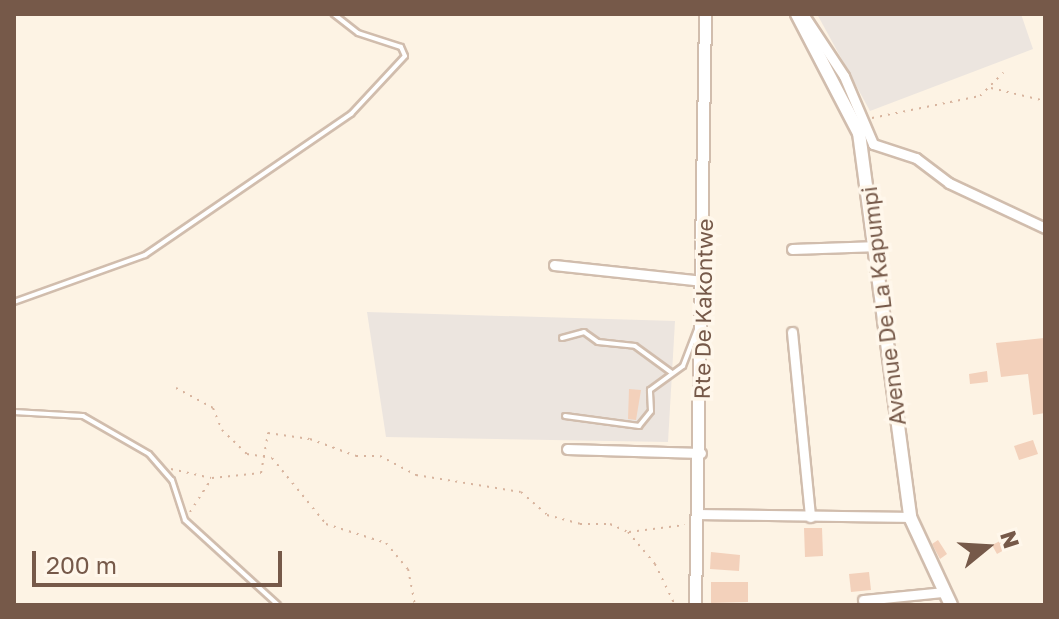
<!DOCTYPE html>
<html>
<head>
<meta charset="utf-8">
<style>
	body { margin:0 }
	#map { position:relative; width:1059px; height:619px; overflow:hidden; background:#fdf3e4; font-family:"Golos Text",sans-serif }
	div>[style] { position:absolute }
	[style*='--x'] { left:calc(var(--x)*1px); top:calc(var(--y)*1px); width:calc(var(--w)*1px); rotate:calc(var(--a)*1deg) }
	.industrial>* { inset:0; background:#ece5df }
	.building>* { inset:0; background:#f3d1bb }
	.path>* { height:2px; margin-top:-1px; transform-origin:0; background:repeating-linear-gradient(90deg,#d8b49e 0 2px,transparent 0 8px) }
	.roads { filter:drop-shadow(2px 0 #d1bdad) drop-shadow(-2px 0 #d1bdad) drop-shadow(0 2px #d1bdad) drop-shadow(0 -2px #d1bdad) }
	.service>* { height:4px; margin:-2px; padding:0 2px; transform-origin:2px; border-radius:2px; background:#fff }
	.minor>* { height:9px; margin:-4.5px; padding:0 4.5px; transform-origin:4.5px; border-radius:4.5px; background:#fff }
	.tertiary>* { height:11px; margin:-5.5px; padding:0 5.5px; transform-origin:5.5px; border-radius:5.5px; background:#fff }
	.secondary>* { height:12px; margin:-6px; padding:0 6px; transform-origin:6px; border-radius:6px; background:#fff }
	span { translate:-50% -50%; white-space:nowrap; text-align:center; line-height:1.15; -webkit-text-stroke:7px #fff7eb; paint-order:stroke }
	.street-label { font-size:22px; color:#765949 }
	.frame { position:absolute; inset:0; border:16px solid #765949; pointer-events:none }
	.north { position:absolute; left:947px; top:507px; width:80px; height:80px; -webkit-text-stroke:6px #fff7eb; paint-order:stroke; rotate:72deg; font-size:22px; font-weight:700; line-height:32px; text-align:center; color:#765949 }
	.north::after { content:''; display:block; margin:auto; width:28px; height:36px; background:#765949; clip-path:polygon(50% 0,100% 100%,50% 72%,0 100%) }
	.scale { position:absolute; left:32px; top:551px; width:250px; height:36px; box-sizing:border-box; border:4px solid #765949; border-top:0; padding-left:10px; font-size:24px; line-height:28px; white-space:nowrap; color:#765949; -webkit-text-stroke:6px #fff7eb; paint-order:stroke }
</style>
</head>
<body>
<div id="map">
	<div class="industrial">
		<div style="clip-path:polygon(817px 14px,1021px 14px,1033px 49px,870px 111px)"></div>
		<div style="clip-path:polygon(367px 312px,675px 321px,668px 442px,386px 437px)"></div>
	</div>
	<div class="building">
		<div style="clip-path:polygon(1044px 338px,1045px 413px,1033px 415px,1028px 374px,1001px 377px,996px 343px)"></div>
		<div style="clip-path:polygon(987px 371px,988px 382px,970px 384px,969px 374px)"></div>
		<div style="clip-path:polygon(629px 389px,641px 390px,636px 420px,628px 419px)"></div>
		<div style="clip-path:polygon(1033px 440px,1038px 454px,1019px 460px,1014px 446px)"></div>
		<div style="clip-path:polygon(804px 528px,822px 528px,823px 556px,805px 557px)"></div>
		<div style="clip-path:polygon(1008px 537px,1013px 545px,997px 554px,992px 545px)"></div>
		<div style="clip-path:polygon(938px 540px,947px 554px,940px 559px,932px 544px)"></div>
		<div style="clip-path:polygon(711px 552px,740px 555px,739px 571px,710px 569px)"></div>
		<div style="clip-path:polygon(869px 572px,871px 590px,851px 592px,849px 574px)"></div>
		<div style="clip-path:polygon(711px 582px,748px 582px,748px 602px,711px 603px)"></div>
	</div>
	<div class="path">
		<div style="--x:991;--y:88;--w:56;--a:13.5"></div>
		<div style="--x:872;--y:118;--w:110;--a:-11.5"></div>
		<div style="--x:980;--y:96;--w:33;--a:-45"></div>
		<div style="--x:176;--y:388;--w:42;--a:28.4"></div>
		<div style="--x:213;--y:408;--w:24;--a:68"></div>
		<div style="--x:222;--y:430;--w:35;--a:44"></div>
		<div style="--x:247;--y:454;--w:25;--a:9"></div>
		<div style="--x:272;--y:458;--w:85;--a:50.7"></div>
		<div style="--x:326;--y:524;--w:63;--a:17.6"></div>
		<div style="--x:386;--y:543;--w:34;--a:50"></div>
		<div style="--x:408;--y:569;--w:37;--a:79"></div>
		<div style="--x:171;--y:469;--w:41;--a:12.7"></div>
		<div style="--x:190;--y:512;--w:40;--a:-57.1"></div>
		<div style="--x:212;--y:478;--w:49;--a:-5.8"></div>
		<div style="--x:261;--y:473;--w:41;--a:-80.1"></div>
		<div style="--x:268;--y:433;--w:42;--a:8.1"></div>
		<div style="--x:310;--y:439;--w:49;--a:20.3"></div>
		<div style="--x:356;--y:456;--w:24;--a:0"></div>
		<div style="--x:380;--y:456;--w:41;--a:27.8"></div>
		<div style="--x:416;--y:475;--w:106;--a:9.2"></div>
		<div style="--x:521;--y:492;--w:35;--a:41"></div>
		<div style="--x:547;--y:515;--w:34;--a:15"></div>
		<div style="--x:580;--y:524;--w:30;--a:0"></div>
		<div style="--x:610;--y:524;--w:20;--a:24"></div>
		<div style="--x:628;--y:532;--w:42;--a:49.8"></div>
		<div style="--x:655;--y:564;--w:46;--a:64"></div>
		<div style="--x:629;--y:532;--w:56;--a:-7.1"></div>
	</div>
	<div class="roads">
		<div class="service">
			<div style="--x:14;--y:302;--w:139;--a:-19.7"></div>
			<div style="--x:145;--y:255;--w:250;--a:-34.4"></div>
			<div style="--x:351;--y:114;--w:79;--a:-47"></div>
			<div style="--x:405;--y:56;--w:10;--a:-114"></div>
			<div style="--x:401;--y:47;--w:45;--a:-162"></div>
			<div style="--x:358;--y:33;--w:31;--a:-142"></div>
			<div style="--x:562;--y:338;--w:23;--a:-15"></div>
			<div style="--x:584;--y:332;--w:17;--a:36"></div>
			<div style="--x:598;--y:342;--w:37;--a:6"></div>
			<div style="--x:635;--y:346;--w:46;--a:36.1"></div>
			<div style="--x:14;--y:412;--w:69;--a:3.3"></div>
			<div style="--x:83;--y:416;--w:76;--a:29.9"></div>
			<div style="--x:149;--y:454;--w:35;--a:49"></div>
			<div style="--x:172;--y:480;--w:42;--a:72"></div>
			<div style="--x:185;--y:520;--w:126;--a:42.4"></div>
			<div style="--x:565;--y:416;--w:75;--a:7.7"></div>
			<div style="--x:639;--y:426;--w:19;--a:-51"></div>
			<div style="--x:651;--y:411;--w:21;--a:-93"></div>
			<div style="--x:650;--y:390;--w:41;--a:-36"></div>
			<div style="--x:683;--y:366;--w:39;--a:-69"></div>
		</div>
		<div class="minor">
			<div style="--x:803;--y:14;--w:74;--a:56.5"></div>
			<div style="--x:844;--y:76;--w:74;--a:66.9"></div>
			<div style="--x:873;--y:144;--w:45;--a:18"></div>
			<div style="--x:916;--y:158;--w:41;--a:37.1"></div>
			<div style="--x:949;--y:183;--w:106;--a:25.1"></div>
			<div style="--x:792;--y:249;--w:87;--a:-2"></div>
			<div style="--x:554;--y:265;--w:150;--a:6.1"></div>
			<div style="--x:792;--y:332;--w:186;--a:84.4"></div>
			<div style="--x:567;--y:449;--w:134;--a:1.7"></div>
			<div style="--x:700;--y:514;--w:210;--a:0.8"></div>
			<div style="--x:863;--y:600;--w:80;--a:-5.7"></div>
		</div>
		<div class="tertiary">
			<div style="--x:695;--y:605;--w:591;--a:-89.03"></div>
		</div>
		<div class="secondary">
			<div style="--x:797;--y:14;--w:134;--a:62.5"></div>
			<div style="--x:859;--y:133;--w:387;--a:82.4"></div>
			<div style="--x:910;--y:517;--w:97;--a:65"></div>
		</div>
	</div>
	<div class="street-label">
		<span style="left:883px;top:306px;rotate:-97deg">Avenue De La Kapumpi</span>
		<span style="left:703px;top:309px;rotate:-89deg">Rte De Kakontwe</span>
	</div>
	<div class="frame"></div>
	<div class="north">N</div>
	<div class="scale">200 m</div>
</div>
</body>
</html>
